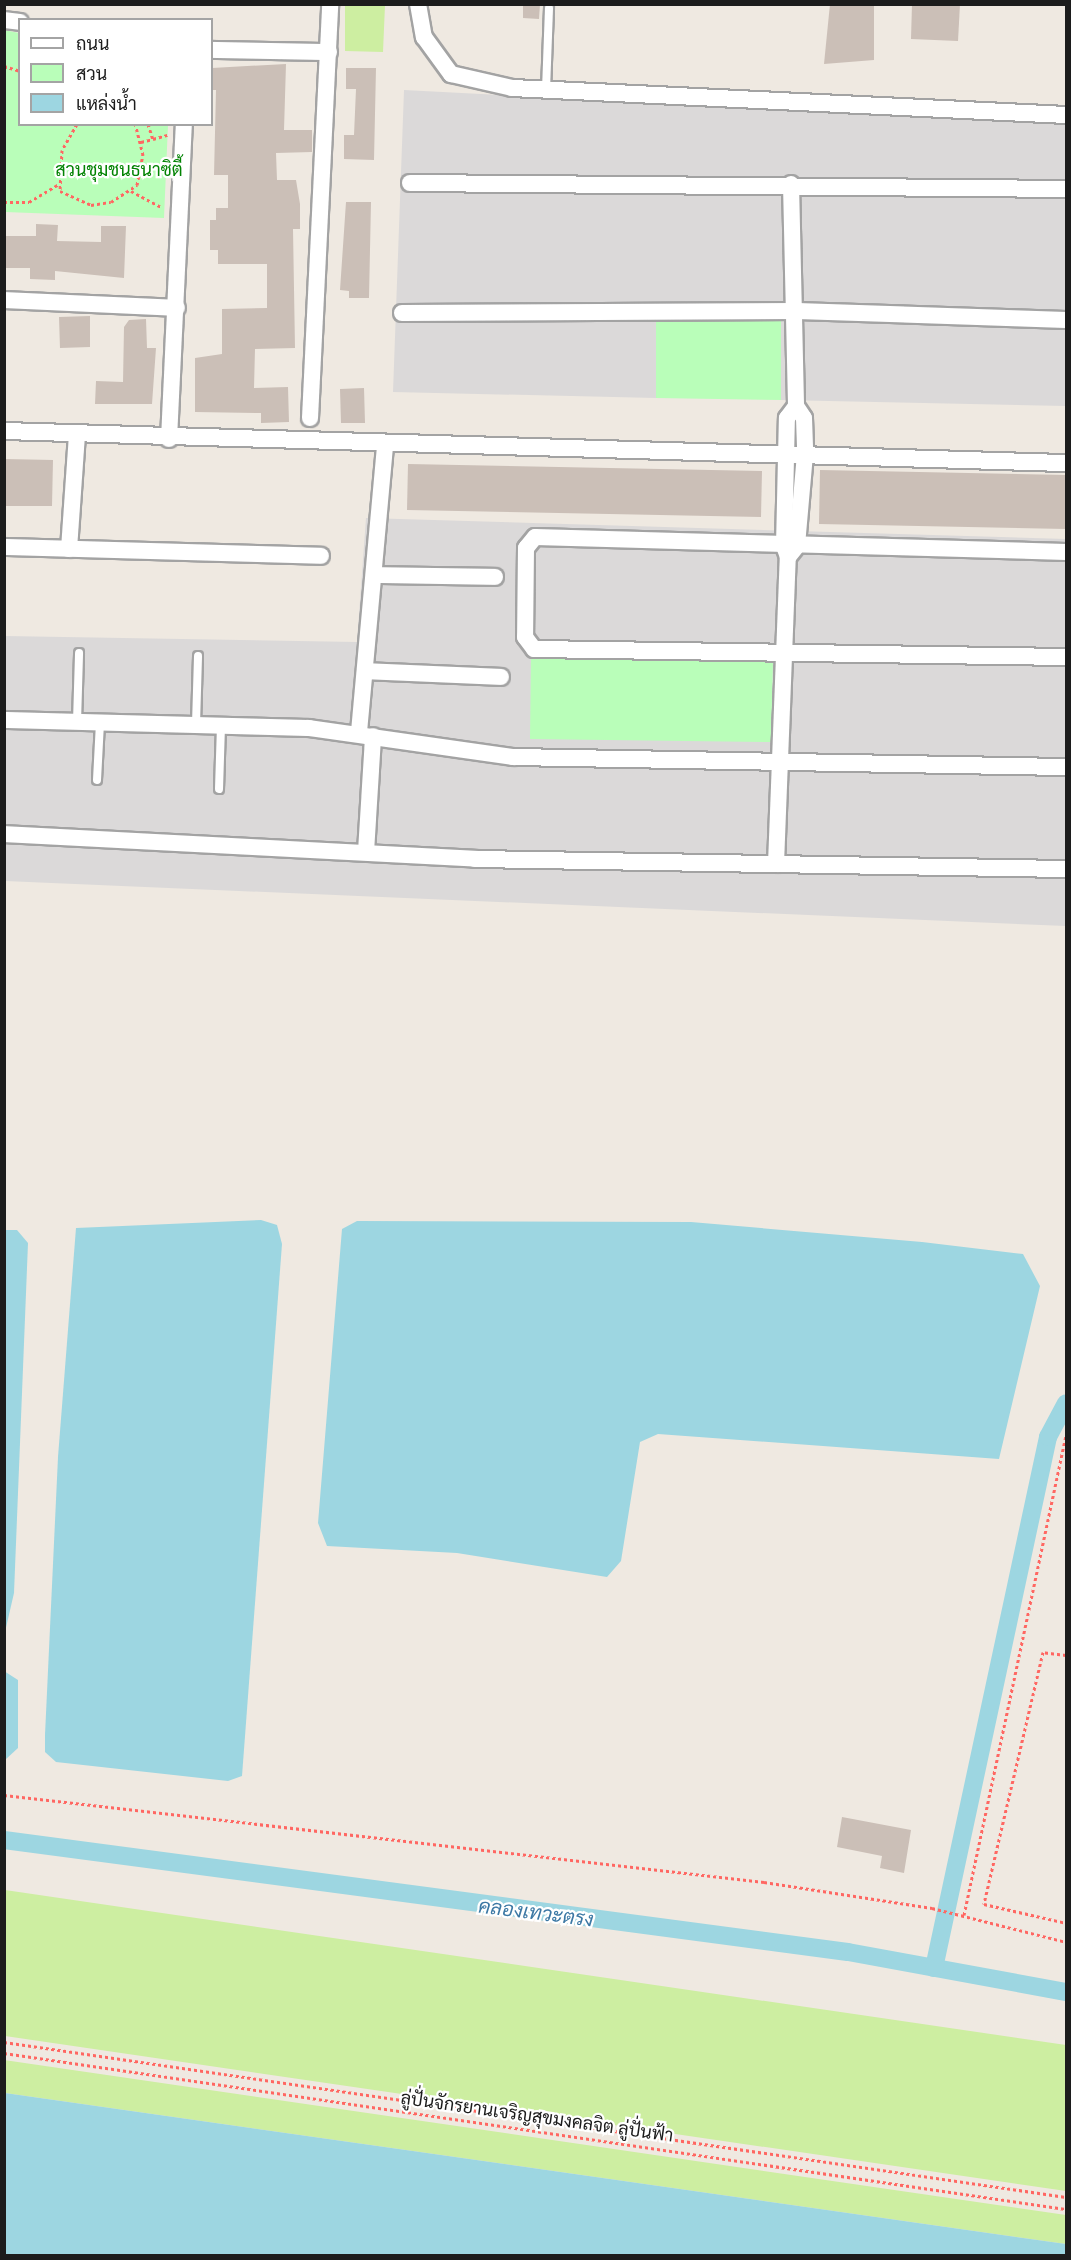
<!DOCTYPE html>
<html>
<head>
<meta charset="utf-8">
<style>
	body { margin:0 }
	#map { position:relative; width:1071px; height:2260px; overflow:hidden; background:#efe9e1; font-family:"Space Grotesk",Sarabun,sans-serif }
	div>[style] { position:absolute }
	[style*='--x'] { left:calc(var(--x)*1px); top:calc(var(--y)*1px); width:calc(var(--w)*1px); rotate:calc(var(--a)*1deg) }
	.residential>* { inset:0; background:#dbd9d9 }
	.grass>* { inset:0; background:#cdeea1 }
	.park>* { inset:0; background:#b9feb9 }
	.water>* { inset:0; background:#9dd6e1 }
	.canal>* { height:18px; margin:-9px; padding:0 9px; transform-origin:9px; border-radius:9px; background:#9dd6e1 }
	.building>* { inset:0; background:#cbbfb7 }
	.path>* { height:3px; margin-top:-1.5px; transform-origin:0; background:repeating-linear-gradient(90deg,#ff6762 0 3px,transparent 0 6px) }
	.roads { filter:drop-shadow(2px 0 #a3a3a3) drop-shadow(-2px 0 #a3a3a3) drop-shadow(0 2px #a3a3a3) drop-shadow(0 -2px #a3a3a3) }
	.service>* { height:8px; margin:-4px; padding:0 4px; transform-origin:4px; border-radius:4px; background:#fff }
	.minor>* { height:16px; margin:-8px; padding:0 8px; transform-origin:8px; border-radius:8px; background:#fff }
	span { translate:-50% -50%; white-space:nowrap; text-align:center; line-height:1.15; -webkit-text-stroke:4.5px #fff; paint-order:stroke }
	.park-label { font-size:18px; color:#028303 }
	.street-label { font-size:18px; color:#1c1c1c }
	.water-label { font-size:20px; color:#3c78a4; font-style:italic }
	.frame { position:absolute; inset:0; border:6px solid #1c1c1c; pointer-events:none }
	.legend { position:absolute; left:18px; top:18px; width:195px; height:108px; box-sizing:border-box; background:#fff; border:2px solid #a4a4a4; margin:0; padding:8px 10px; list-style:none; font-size:18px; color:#1c1c1c }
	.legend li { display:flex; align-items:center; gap:12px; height:30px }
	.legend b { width:30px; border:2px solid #a4a4a4 }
</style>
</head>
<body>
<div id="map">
	<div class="residential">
		<div style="clip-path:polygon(404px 90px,1066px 124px,1066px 406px,781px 400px,781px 313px,656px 310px,656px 398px,393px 392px)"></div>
		<div style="clip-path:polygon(366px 518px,1066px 539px,1066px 926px,5px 881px,5px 636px,357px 642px)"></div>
	</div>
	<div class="grass">
		<div style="clip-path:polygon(345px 5px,385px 5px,383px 52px,345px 51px)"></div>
		<div style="clip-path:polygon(5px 1890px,1066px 2045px,1066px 2191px,5px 2036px)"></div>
		<div style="clip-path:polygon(4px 2060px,1066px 2215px,1066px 2244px,5px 2093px)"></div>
	</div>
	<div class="park">
		<div style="clip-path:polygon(4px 30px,19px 33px,20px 124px,168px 125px,164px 218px,5px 212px)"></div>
		<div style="clip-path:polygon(656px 310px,781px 312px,781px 400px,656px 398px)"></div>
		<div style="clip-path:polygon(531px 655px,773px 659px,771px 742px,530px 739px)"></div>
	</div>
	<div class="water">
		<div style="clip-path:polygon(261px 1220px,277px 1225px,282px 1244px,242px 1776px,228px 1781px,56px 1762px,45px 1752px,45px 1735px,58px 1457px,76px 1228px)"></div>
		<div style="clip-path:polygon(357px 1221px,691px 1222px,922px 1242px,1023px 1254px,1040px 1286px,999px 1459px,658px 1434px,640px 1442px,621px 1561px,607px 1577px,457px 1553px,327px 1546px,318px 1523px,342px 1229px)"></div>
		<div style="clip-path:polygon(5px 1230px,17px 1230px,28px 1243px,14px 1593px,5px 1632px)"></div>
		<div style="clip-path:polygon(4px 1671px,18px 1680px,18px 1748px,5px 1760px)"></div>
		<div style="clip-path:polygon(5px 2093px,1066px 2244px,1066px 2255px,5px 2255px)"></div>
	</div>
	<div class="canal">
		<div style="--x:4;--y:1840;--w:851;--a:7.56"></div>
		<div style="--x:848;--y:1952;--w:222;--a:10.4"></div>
		<div style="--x:934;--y:1968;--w:543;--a:-77.88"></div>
		<div style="--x:1048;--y:1437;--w:38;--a:-62"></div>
	</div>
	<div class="building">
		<div style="clip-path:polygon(523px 4px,540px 4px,539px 19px,523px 18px)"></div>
		<div style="clip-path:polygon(830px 4px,874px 4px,874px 60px,824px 64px)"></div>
		<div style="clip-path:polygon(912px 4px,960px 4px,958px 41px,911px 39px)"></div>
		<div style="clip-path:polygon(286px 64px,284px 130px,312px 130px,312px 152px,276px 153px,277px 180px,296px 180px,300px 204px,300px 229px,293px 229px,295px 348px,255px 349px,254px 388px,288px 387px,289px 422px,261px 423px,261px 413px,195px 412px,195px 358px,222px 354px,222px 309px,267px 308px,267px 264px,218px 264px,218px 250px,210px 250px,210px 220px,216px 220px,216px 208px,228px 208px,228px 175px,214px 175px,216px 90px,212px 90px,212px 68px)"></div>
		<div style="clip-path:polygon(346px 68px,376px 68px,374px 160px,344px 159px,344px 135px,354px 135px,356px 89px,346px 89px)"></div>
		<div style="clip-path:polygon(346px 202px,371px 202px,369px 298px,349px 298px,349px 291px,340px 290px)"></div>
		<div style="clip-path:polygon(36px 224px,58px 225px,57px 241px,101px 242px,101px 226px,126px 226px,124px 278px,55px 271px,55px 280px,30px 279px,30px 268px,4px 268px,4px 236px,36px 236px)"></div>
		<div style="clip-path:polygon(90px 316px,90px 347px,60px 348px,59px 317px)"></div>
		<div style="clip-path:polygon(146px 319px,147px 348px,156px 348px,152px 404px,95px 404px,96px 381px,123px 382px,124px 327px,129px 320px)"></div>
		<div style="clip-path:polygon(364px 388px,365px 423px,341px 423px,340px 389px)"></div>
		<div style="clip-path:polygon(4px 459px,53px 460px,52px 506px,4px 506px)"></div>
		<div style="clip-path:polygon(408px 464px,762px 471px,761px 517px,407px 510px)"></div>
		<div style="clip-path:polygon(820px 470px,1066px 475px,1066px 529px,819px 524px)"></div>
		<div style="clip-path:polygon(842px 1817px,911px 1830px,904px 1873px,880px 1868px,882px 1856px,837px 1847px)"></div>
	</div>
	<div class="path">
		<div style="--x:4;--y:66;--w:17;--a:17"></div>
		<div style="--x:77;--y:124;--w:30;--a:120"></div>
		<div style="--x:62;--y:150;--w:41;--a:92.8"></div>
		<div style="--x:60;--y:191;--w:34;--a:24"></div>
		<div style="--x:91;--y:205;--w:20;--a:-9"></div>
		<div style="--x:111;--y:202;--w:31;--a:-33"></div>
		<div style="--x:137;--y:185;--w:31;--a:-79"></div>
		<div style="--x:143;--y:155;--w:32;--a:-104"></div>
		<div style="--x:148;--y:124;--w:16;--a:72"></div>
		<div style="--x:153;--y:139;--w:15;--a:-16"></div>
		<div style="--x:141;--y:142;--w:12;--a:-14"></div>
		<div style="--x:131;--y:191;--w:34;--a:28"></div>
		<div style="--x:4;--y:202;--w:25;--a:0"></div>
		<div style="--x:29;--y:202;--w:35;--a:-31"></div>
		<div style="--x:1066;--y:1655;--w:23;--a:-173"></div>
		<div style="--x:1043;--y:1652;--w:259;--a:103.2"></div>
		<div style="--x:984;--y:1904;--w:84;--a:13"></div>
		<div style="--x:4;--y:1795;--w:765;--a:6.53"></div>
		<div style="--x:764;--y:1882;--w:170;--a:8.8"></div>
		<div style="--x:932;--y:1908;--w:138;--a:14.2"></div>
		<div style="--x:964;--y:1915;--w:492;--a:-78"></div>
		<div style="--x:4;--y:2042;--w:1073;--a:8.3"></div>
		<div style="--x:4;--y:2053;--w:1073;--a:8.36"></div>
	</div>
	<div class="roads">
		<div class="service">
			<div style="--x:546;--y:90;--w:82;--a:-87.9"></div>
			<div style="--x:77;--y:722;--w:69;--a:-88.3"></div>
			<div style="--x:196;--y:724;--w:68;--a:-88.3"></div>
			<div style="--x:97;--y:780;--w:58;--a:-87"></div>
			<div style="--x:219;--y:789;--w:64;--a:-88.2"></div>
		</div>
		<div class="minor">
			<div style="--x:418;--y:4;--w:34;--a:80"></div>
			<div style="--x:424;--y:37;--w:46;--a:53.9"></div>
			<div style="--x:451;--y:74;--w:63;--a:12.9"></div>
			<div style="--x:512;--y:88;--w:555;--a:2.79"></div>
			<div style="--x:4;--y:20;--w:16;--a:7"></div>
			<div style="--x:212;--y:50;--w:117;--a:1"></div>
			<div style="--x:410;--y:183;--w:656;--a:0.52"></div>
			<div style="--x:791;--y:184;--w:222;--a:88.7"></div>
			<div style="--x:796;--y:406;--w:14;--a:56"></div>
			<div style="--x:804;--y:418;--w:36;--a:88"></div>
			<div style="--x:805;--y:454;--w:92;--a:95"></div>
			<div style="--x:797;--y:546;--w:14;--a:129"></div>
			<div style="--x:788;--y:557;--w:12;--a:-110"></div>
			<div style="--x:784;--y:546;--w:128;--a:-88.7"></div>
			<div style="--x:787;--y:418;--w:15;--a:-53"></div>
			<div style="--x:4;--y:300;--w:173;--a:2.6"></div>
			<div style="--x:402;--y:313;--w:395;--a:-0.3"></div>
			<div style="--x:797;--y:311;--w:269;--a:1.9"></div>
			<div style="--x:310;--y:418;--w:414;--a:-87.2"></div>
			<div style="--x:4;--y:431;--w:1062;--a:1.73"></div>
			<div style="--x:169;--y:439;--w:315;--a:-87.3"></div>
			<div style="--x:4;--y:547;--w:317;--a:1.6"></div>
			<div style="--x:69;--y:549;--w:114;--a:-86"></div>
			<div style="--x:1066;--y:552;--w:531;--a:-178.38"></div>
			<div style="--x:535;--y:537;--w:14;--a:129"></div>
			<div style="--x:526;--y:548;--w:89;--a:90.6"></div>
			<div style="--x:525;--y:637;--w:15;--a:53"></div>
			<div style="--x:534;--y:649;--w:532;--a:0.86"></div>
			<div style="--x:374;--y:575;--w:121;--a:0.9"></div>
			<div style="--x:365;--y:671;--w:136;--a:2.5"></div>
			<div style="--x:4;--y:720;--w:305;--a:1.5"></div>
			<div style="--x:309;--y:728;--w:206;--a:8.1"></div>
			<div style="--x:513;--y:757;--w:553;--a:1.04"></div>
			<div style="--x:359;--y:732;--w:289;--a:-84.8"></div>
			<div style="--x:4;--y:834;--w:472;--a:3"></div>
			<div style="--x:475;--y:859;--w:591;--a:0.97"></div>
			<div style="--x:366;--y:852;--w:116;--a:-86.5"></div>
			<div style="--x:776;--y:864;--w:307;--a:-87.8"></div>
		</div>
	</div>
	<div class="park-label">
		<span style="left:119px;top:170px">สวนชุมชนธนาซิตี้</span>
	</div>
	<div class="street-label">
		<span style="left:537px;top:2117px;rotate:8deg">ลู่ปั่นจักรยานเจริญสุขมงคลจิต ลู่ปั่นฟ้า</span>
	</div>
	<div class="water-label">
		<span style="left:536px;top:1913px;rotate:7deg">คลองเทวะตรง</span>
	</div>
	<div class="frame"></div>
	<ul class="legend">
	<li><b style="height:8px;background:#fff"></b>ถนน</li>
	<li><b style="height:16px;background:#b9feb9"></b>สวน</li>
	<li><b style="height:16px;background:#9dd6e1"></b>แหล่งน้ำ</li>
	</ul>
</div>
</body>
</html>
